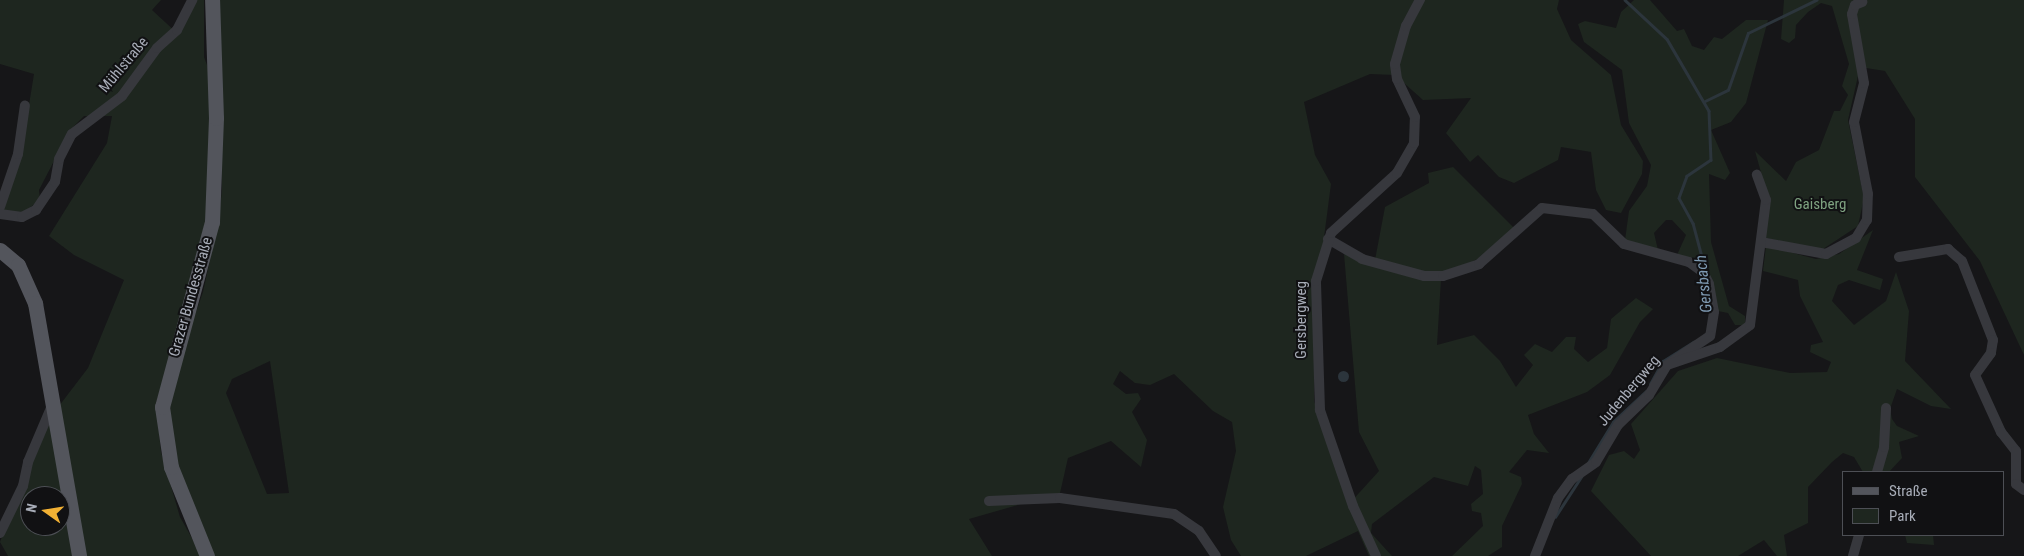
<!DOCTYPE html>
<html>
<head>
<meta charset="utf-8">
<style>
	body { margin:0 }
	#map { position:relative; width:2024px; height:556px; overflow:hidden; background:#161618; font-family:"Roboto Condensed",sans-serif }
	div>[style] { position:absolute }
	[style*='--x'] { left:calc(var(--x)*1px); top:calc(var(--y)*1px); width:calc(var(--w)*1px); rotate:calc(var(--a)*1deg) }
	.green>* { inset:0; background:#1e261f }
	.water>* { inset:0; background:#2c353c }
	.round { border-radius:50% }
	.stream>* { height:2.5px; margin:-1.25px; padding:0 1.25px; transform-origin:1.25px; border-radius:1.25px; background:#2c353c }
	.minor>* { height:10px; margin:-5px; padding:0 5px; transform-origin:5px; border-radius:5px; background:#37383d }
	.primary>* { height:15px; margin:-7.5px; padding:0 7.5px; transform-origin:7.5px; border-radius:7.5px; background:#53555c }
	span { translate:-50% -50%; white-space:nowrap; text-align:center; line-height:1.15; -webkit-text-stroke:4px #111113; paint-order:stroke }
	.street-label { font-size:15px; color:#a8adb8 }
	.park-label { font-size:15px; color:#7fa381 }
	.water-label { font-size:16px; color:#7f9bb3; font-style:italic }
	.legend { position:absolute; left:1842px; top:471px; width:162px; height:65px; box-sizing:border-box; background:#111113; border:1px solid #4d4f55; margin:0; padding:6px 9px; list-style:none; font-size:15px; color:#a8adb8 }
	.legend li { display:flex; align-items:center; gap:10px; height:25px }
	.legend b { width:25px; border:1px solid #4d4f55 }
	.north { position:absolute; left:20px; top:486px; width:50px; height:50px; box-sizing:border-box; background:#111113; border:1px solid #4d4f55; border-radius:50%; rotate:283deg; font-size:14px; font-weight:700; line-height:20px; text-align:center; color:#a8adb8 }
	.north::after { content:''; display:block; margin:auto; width:18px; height:22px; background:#f2b134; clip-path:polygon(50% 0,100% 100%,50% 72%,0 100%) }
</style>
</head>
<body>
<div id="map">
	<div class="green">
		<div style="clip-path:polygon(0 0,161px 0,152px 10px,178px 34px,196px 0,204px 0,204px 57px,210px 73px,210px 201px,192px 287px,156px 403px,161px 452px,180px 517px,202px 556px,84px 556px,59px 406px,88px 368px,124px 280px,74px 255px,49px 236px,107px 143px,112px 116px,84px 116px,70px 130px,39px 190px,40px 200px,24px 212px,3px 212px,21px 154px,34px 74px,0 64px)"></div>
		<div style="clip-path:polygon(evenodd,217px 0,1559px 0,1557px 9px,1571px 40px,1611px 75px,1621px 125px,1643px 161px,1642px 174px,1621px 213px,1606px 210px,1596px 190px,1591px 152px,1561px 147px,1558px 160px,1514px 183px,1499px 177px,1478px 155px,1470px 162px,1446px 133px,1471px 98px,1423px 100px,1395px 75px,1370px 74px,1304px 102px,1315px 155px,1331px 184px,1314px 314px,1314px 401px,1349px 504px,1379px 471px,1359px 432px,1344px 254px,1375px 260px,1385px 207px,1429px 183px,1428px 173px,1453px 167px,1514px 228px,1490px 252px,1441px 279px,1437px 345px,1474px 335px,1500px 361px,1516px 387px,1533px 365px,1524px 355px,1535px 344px,1552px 352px,1566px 337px,1576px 337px,1574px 349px,1588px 362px,1607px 348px,1611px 319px,1636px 298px,1653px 309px,1640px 322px,1610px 375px,1587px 392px,1528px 415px,1534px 434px,1549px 453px,1527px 450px,1509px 472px,1521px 477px,1522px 484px,1502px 526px,1502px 547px,1488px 556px,1452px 556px,1483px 526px,1481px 513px,1472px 511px,1471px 504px,1483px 494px,1481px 470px,1475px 466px,1468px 486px,1434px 477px,1372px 524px,1371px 533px,1392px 556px,1369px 556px,1358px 531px,1306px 556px,1241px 556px,1231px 540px,1223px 507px,1236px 451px,1232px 422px,1213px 411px,1174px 374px,1150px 385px,1135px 383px,1120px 371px,1113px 384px,1126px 394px,1138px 393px,1141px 399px,1132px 412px,1147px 440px,1141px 467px,1111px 441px,1068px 458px,1060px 493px,969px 519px,992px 556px,212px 556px,179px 469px,169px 415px,173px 377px,203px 292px,218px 224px,222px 190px,217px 0,270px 361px,289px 493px,267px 494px,226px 393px,232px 379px,270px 361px)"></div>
		<div style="clip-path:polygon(1634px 0,1650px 0,1677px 31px,1684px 29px,1692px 46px,1704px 50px,1714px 37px,1722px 39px,1746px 20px,1768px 20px,1746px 103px,1731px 122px,1711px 130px,1730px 173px,1725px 180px,1709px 174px,1711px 242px,1729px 306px,1745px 316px,1745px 325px,1735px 325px,1728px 313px,1718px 311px,1713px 286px,1677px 255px,1686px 235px,1672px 220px,1666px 220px,1654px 233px,1658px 250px,1625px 240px,1629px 211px,1647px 186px,1651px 165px,1629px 123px,1622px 70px,1584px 42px,1578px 24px,1585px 21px,1616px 28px,1621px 12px)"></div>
		<div style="clip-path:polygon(1784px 0,2024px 0,2024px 355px,1980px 261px,1915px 177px,1915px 119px,1885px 71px,1860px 67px,1848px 120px,1864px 198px,1858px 226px,1820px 251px,1763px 237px,1762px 176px,1755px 151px,1786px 181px,1796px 162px,1819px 150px,1834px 111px,1840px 111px,1848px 95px,1842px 86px,1849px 64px,1832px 6px,1821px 3px,1808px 12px,1796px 25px,1795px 38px,1789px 43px,1781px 39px)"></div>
		<div style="clip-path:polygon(1873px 230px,1857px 270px,1883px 279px,1880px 290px,1849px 280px,1838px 285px,1832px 301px,1854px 325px,1886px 301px,1896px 272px,1909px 311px,1905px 361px,1951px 409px,1931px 406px,1897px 389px,1890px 409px,1892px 419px,1897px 426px,1919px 436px,1899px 442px,1902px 458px,1889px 472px,1863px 472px,1854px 457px,1843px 453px,1832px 462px,1808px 487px,1808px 523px,1784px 535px,1787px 556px,1777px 556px,1764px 540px,1738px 556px,1651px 556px,1591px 491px,1609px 455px,1624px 451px,1634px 459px,1640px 450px,1631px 424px,1678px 371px,1717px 358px,1790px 373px,1827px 372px,1831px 362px,1810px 352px,1811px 345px,1823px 342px,1800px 296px,1798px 280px,1763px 271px,1766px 246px,1816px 259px,1839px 254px)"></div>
		<div style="clip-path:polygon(evenodd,49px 413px,73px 556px,8px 556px,0 542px,49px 413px,30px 496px,60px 496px,60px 526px,30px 526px,30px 496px)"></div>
		<div style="clip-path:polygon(1905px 535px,1933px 535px,1934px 545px,1907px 543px)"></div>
	</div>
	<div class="water">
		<div class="round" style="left:1337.5px;top:370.5px;width:11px;height:11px"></div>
	</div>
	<div class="stream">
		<div style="--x:1625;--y:0;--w:57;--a:42.9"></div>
		<div style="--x:1667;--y:39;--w:83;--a:59.7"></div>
		<div style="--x:1709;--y:111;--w:49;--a:87.7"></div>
		<div style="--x:1711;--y:160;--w:29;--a:146"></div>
		<div style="--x:1687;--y:176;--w:23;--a:110"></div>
		<div style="--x:1679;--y:198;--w:29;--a:61"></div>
		<div style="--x:1693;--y:223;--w:47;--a:75.1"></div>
		<div style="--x:1705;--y:101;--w:25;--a:-26"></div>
		<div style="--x:1728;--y:90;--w:60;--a:-70.7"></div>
		<div style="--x:1748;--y:33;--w:76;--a:-25.9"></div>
		<div style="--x:1650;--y:384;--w:26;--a:-61"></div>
		<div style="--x:1663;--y:361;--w:36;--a:-32"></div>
		<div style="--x:1588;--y:463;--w:48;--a:-58.6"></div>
		<div style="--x:1613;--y:422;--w:45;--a:-43.2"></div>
		<div style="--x:1555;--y:517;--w:48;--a:-57"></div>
	</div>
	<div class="minor">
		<div style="--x:0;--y:207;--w:56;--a:-71.2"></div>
		<div style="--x:18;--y:154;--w:49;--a:-81.9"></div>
		<div style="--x:0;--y:214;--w:22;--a:8"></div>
		<div style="--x:22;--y:217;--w:16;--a:-27"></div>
		<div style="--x:36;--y:210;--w:34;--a:-56"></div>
		<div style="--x:55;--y:182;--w:23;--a:-80"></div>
		<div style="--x:59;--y:159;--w:28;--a:-63"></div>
		<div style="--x:72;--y:134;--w:63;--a:-37.2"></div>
		<div style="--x:122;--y:96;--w:59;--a:-53.9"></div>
		<div style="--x:157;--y:48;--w:27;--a:-42"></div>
		<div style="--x:177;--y:30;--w:34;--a:-63"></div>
		<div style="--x:1328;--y:239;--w:39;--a:30"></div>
		<div style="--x:1362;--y:259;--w:64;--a:15.3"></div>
		<div style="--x:1424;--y:276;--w:19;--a:0"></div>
		<div style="--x:1443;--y:276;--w:38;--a:-18"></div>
		<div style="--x:1479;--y:264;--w:84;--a:-41.6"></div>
		<div style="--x:1542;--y:208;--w:51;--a:6.7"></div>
		<div style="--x:1593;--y:214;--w:43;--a:44.1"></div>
		<div style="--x:1624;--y:244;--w:67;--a:15.5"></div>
		<div style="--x:1689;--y:262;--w:17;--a:36"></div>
		<div style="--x:1703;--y:272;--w:13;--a:63"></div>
		<div style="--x:1709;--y:284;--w:28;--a:80"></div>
		<div style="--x:1714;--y:312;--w:24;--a:99"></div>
		<div style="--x:1710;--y:336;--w:52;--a:146"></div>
		<div style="--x:1761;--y:242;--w:66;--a:10.5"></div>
		<div style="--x:1826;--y:254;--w:34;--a:-28"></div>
		<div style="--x:1856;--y:238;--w:21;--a:-59"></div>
		<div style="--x:1867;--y:220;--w:26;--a:-88"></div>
		<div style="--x:1868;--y:194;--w:73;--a:-101"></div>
		<div style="--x:1854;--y:122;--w:40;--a:-75.6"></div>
		<div style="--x:1864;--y:83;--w:70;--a:-99.9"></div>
		<div style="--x:1852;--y:14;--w:9;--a:-72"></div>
		<div style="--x:1855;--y:5;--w:8;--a:-23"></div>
		<div style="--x:1899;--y:257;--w:50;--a:-9.3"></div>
		<div style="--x:1948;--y:249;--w:18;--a:41"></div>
		<div style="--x:1962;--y:261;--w:85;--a:68.6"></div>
		<div style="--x:1993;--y:340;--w:13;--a:99"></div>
		<div style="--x:1991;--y:353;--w:27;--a:126"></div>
		<div style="--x:1975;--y:375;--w:63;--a:65.5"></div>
		<div style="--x:2001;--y:432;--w:24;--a:52"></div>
		<div style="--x:2016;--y:451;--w:33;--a:90"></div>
		<div style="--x:2016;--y:484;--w:10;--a:37"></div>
		<div style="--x:1877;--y:472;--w:26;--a:-74"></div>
		<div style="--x:1884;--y:447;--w:39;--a:-87"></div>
		<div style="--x:989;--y:501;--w:71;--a:-2.4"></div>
		<div style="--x:1060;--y:498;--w:115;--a:8"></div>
		<div style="--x:1174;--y:514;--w:30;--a:34"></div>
		<div style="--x:1199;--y:531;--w:30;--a:56"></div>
		<div style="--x:0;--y:533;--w:52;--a:-63.9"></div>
		<div style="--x:23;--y:486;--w:25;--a:-78"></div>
		<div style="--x:28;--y:462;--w:64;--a:-67"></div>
		<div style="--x:1376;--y:556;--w:55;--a:-114.7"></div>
		<div style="--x:1353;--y:506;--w:102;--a:-109"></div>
		<div style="--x:1320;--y:410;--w:129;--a:-91.8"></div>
		<div style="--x:1316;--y:281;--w:50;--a:-72.6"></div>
		<div style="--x:1331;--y:233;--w:89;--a:-42.3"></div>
		<div style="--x:1397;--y:173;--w:34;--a:-60"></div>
		<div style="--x:1414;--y:143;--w:26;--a:-88"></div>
		<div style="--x:1415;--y:117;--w:42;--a:-115.3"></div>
		<div style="--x:1397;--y:79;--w:15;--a:-98"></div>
		<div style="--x:1395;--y:64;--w:40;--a:-74"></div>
		<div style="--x:1406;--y:26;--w:30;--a:-62"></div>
		<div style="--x:1535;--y:556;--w:62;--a:-68.4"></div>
		<div style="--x:1558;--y:498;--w:24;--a:-54"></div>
		<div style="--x:1572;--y:479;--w:29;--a:-35"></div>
		<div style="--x:1596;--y:462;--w:43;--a:-59.3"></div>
		<div style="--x:1618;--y:425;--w:43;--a:-44.1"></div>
		<div style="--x:1649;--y:395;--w:35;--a:-59"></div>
		<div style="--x:1667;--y:365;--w:56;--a:-18.8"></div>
		<div style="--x:1720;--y:347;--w:37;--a:-36"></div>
		<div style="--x:1750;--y:325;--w:126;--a:-82.7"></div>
		<div style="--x:1766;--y:200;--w:27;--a:-110"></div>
		<div style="--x:1853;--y:556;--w:22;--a:-74"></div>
	</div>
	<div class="primary">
		<div style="--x:0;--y:250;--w:23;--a:40"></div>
		<div style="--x:18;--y:265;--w:42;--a:65.9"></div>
		<div style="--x:35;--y:303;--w:257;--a:80.1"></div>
		<div style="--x:207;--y:556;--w:96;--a:-112"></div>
		<div style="--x:171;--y:467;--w:61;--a:-98.5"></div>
		<div style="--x:162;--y:407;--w:192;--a:-74.9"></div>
		<div style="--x:212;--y:222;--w:104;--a:-87.8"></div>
		<div style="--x:216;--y:118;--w:118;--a:-91.9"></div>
	</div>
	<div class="street-label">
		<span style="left:124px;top:65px;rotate:-50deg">Mühlstraße</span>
		<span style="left:191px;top:297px;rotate:-74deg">Grazer Bundesstraße</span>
		<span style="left:1302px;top:320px;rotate:-90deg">Gersbergweg</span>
		<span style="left:1629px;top:391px;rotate:-50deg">Judenbergweg</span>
	</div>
	<div class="park-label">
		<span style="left:1820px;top:205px">Gaisberg</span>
	</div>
	<div class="water-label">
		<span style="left:1704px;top:284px;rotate:-96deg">Gersbach</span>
	</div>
	<ul class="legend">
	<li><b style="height:6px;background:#53555c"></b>Straße</li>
	<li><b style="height:14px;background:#1e261f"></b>Park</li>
	</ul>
	<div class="north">N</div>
</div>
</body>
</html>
